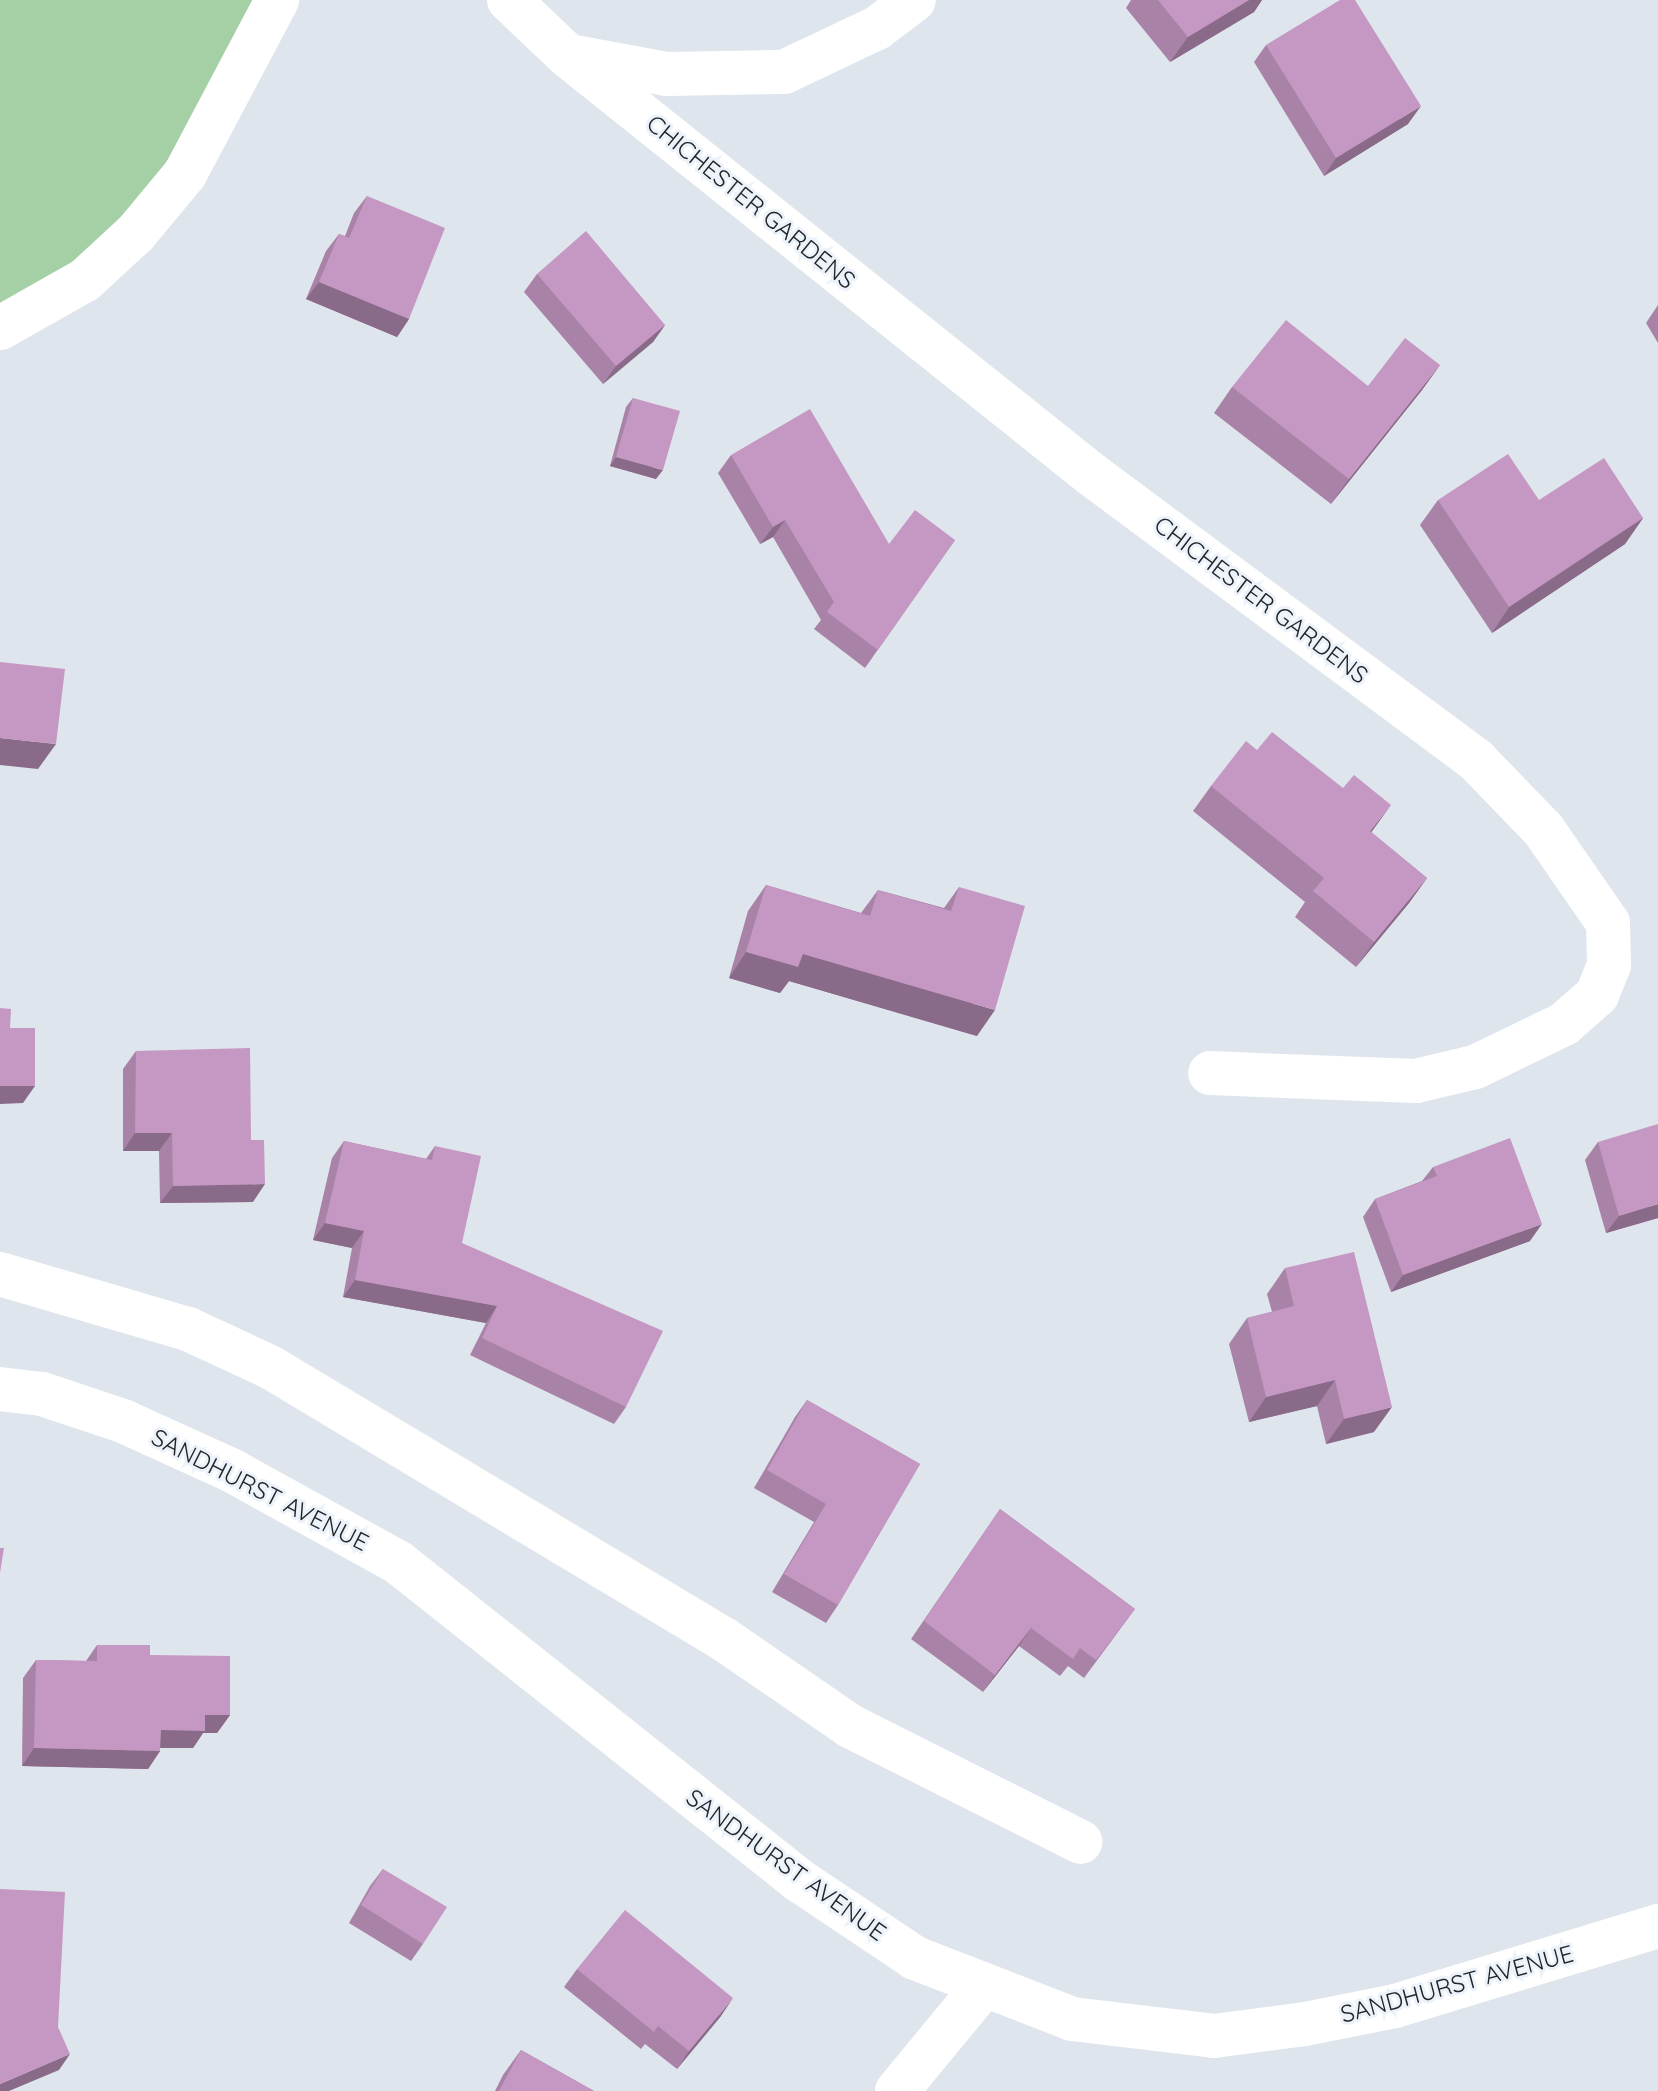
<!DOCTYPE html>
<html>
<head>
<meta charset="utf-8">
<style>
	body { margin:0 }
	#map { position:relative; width:1658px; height:2091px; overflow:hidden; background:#dfe5ec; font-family:Quicksand,sans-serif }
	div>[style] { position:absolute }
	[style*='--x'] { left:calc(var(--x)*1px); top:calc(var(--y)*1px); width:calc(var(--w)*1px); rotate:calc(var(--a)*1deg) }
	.green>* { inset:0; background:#a5d0a6 }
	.street>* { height:44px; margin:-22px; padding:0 22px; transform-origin:22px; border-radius:22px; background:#fff }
	.secondary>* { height:44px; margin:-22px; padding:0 22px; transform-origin:22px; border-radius:22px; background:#fff }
	.wall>* { inset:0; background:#a983a7 }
	.shaded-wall>* { inset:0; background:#896a88 }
	.building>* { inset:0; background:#c498c2 }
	span { translate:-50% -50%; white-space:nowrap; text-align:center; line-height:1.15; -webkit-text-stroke:6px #ecf2fa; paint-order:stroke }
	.street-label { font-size:24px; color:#222427 }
</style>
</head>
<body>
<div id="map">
	<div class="green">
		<div style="clip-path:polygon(0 0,277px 0,188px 171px,0 332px)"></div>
	</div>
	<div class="street">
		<div style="--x:509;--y:0;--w:81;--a:43.5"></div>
		<div style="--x:568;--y:56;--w:670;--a:38.63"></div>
		<div style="--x:1091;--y:474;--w:481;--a:36.6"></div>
		<div style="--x:1477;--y:761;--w:95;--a:45.9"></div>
		<div style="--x:1543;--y:829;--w:114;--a:55.3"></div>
		<div style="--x:1608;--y:923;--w:42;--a:88.6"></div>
		<div style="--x:1609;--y:965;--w:32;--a:112"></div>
		<div style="--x:1597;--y:995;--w:44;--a:138.7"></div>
		<div style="--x:1564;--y:1024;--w:99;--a:154.2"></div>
		<div style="--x:1475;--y:1067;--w:61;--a:166.7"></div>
		<div style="--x:1416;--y:1081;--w:206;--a:-177.8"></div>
		<div style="--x:574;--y:57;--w:95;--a:10.4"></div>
		<div style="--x:667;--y:74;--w:117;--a:-1"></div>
		<div style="--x:784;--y:72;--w:103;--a:-25.3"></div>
		<div style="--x:877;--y:28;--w:46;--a:-37.1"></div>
		<div style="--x:0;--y:328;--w:98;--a:-29.5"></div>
		<div style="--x:85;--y:280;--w:69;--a:-42.7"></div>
		<div style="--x:136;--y:233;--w:77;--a:-50.3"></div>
		<div style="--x:185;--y:174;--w:197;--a:-62.1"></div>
		<div style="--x:0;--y:1274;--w:196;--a:16.3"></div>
		<div style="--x:188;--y:1329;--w:90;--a:24.9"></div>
		<div style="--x:270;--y:1367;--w:531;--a:30.96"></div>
		<div style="--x:725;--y:1640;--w:152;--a:34.5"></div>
		<div style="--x:850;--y:1726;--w:258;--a:26.7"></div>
		<div style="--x:897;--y:2091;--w:132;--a:-50.5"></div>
	</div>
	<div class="secondary">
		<div style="--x:0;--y:1389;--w:42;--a:6.8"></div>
		<div style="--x:42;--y:1394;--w:85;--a:18.4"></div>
		<div style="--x:123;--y:1421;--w:116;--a:24.4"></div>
		<div style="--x:229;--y:1469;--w:194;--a:28.9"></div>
		<div style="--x:399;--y:1563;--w:512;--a:38.42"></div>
		<div style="--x:800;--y:1881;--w:138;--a:33.8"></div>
		<div style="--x:915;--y:1958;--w:168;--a:21.2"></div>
		<div style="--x:1072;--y:2019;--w:143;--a:6.8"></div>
		<div style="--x:1214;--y:2036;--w:92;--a:-7.5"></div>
		<div style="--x:1305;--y:2024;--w:92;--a:-11.3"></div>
		<div style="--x:1395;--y:2006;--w:275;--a:-16.9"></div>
	</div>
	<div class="wall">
		<div style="clip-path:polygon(1131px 0,1262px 0,1254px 12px,1170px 62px,1126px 8px)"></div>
		<div style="clip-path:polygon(1266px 45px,1408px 124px,1324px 176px,1254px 62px)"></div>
		<div style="clip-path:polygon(367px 196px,409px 319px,397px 337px,306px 299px,326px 251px,339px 234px,345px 236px,354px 213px)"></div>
		<div style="clip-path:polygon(537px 274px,665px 325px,653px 342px,603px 384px,524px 292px)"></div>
		<div style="clip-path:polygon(1658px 305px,1658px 343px,1646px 323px)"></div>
		<div style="clip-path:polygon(1440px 365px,1422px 390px,1331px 504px,1214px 413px,1232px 387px,1368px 386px)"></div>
		<div style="clip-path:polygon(633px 398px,656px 479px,610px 466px,626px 407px)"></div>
		<div style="clip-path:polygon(731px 455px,889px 544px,955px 540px,865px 668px,814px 629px,821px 620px,773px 537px,760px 544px,718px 473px)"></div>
		<div style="clip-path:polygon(1438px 500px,1539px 500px,1643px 518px,1625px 544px,1492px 633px,1420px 525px)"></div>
		<div style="clip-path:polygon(1257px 750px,1371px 832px,1427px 878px,1409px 903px,1356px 967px,1295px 917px,1305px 902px,1193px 811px,1211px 786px)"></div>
		<div style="clip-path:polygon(766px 885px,861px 913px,878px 890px,944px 908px,959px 887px,977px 1036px,789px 981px,780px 993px,729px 978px,748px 911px)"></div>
		<div style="clip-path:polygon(136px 1051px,251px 1140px,253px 1202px,160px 1203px,159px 1151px,123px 1151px,123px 1069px)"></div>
		<div style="clip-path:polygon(344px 1141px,426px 1159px,435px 1146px,462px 1243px,626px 1407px,614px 1424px,470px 1355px,486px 1323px,343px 1297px,352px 1248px,313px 1240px,332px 1158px)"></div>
		<div style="clip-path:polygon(1598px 1142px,1658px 1218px,1606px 1233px,1585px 1160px)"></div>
		<div style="clip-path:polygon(1433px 1167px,1530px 1241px,1391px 1292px,1363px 1217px,1375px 1199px,1422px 1181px)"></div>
		<div style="clip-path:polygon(1285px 1268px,1374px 1432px,1326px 1444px,1317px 1406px,1249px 1422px,1229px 1344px,1247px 1318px,1272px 1312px,1267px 1294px)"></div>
		<div style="clip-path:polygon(807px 1400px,920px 1464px,838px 1605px,826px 1623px,772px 1592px,814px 1522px,754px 1488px,795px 1417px)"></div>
		<div style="clip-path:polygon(1000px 1509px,1135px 1609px,1084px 1678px,1068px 1666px,1060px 1676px,1019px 1646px,983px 1692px,911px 1639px)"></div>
		<div style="clip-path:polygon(97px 1645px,150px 1655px,230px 1715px,217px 1733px,203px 1733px,193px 1748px,160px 1748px,160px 1751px,148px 1769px,22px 1766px,23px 1678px,36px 1660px,86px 1661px)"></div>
		<div style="clip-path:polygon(383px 1869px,423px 1944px,411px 1961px,349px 1923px,370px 1886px)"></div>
		<div style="clip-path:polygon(577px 1969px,721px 2016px,677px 2069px,645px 2044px,641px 2049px,564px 1987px)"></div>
		<div style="clip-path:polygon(521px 2050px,594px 2091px,495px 2091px,503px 2075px)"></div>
	</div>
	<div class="shaded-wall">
		<div style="clip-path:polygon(1249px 0,1262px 0,1254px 12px,1170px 62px,1188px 37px)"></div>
		<div style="clip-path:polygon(1421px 106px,1408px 124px,1324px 176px,1336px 158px)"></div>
		<div style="clip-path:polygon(319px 282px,409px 319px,397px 337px,306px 299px)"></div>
		<div style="clip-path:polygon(665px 325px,653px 342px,603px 384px,616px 366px)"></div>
		<div style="clip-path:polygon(1440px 365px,1422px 390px,1331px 504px,1349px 479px)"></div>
		<div style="clip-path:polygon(616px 457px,663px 470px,656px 479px,610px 466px)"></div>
		<div style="clip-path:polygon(1643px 518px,1625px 544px,1492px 633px,1509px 607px)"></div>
		<div style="clip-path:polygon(785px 520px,773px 537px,760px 544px,773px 527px)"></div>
		<div style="clip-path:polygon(0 738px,56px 744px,38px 769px,0 765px)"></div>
		<div style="clip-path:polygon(1391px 805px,1373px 830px,1352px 856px,1370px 831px)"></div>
		<div style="clip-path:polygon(1427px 878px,1409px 903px,1356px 967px,1374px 942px)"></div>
		<div style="clip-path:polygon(746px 952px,803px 954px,995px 1010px,977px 1036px,789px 981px,780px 993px,729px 978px)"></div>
		<div style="clip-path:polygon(0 1086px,35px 1086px,23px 1103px,0 1104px)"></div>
		<div style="clip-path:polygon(135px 1133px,172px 1133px,159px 1151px,123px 1151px)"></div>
		<div style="clip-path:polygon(265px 1184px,253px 1202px,160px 1203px,173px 1186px)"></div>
		<div style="clip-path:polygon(1658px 1204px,1658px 1218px,1606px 1233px,1619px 1216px)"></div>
		<div style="clip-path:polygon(325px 1223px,364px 1231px,352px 1248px,313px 1240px)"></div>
		<div style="clip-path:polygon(1542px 1224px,1530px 1241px,1391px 1292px,1403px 1275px)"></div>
		<div style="clip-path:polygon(355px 1280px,497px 1306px,486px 1323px,343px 1297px)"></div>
		<div style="clip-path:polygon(1335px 1380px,1317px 1406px,1249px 1422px,1266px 1397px)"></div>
		<div style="clip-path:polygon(1392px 1407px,1374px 1432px,1326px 1444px,1344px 1419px)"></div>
		<div style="clip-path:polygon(1031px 1628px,1019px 1646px,983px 1692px,995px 1675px)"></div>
		<div style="clip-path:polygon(205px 1715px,230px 1715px,217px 1733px,203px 1733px,193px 1748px,148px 1748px,161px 1730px)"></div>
		<div style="clip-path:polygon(34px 1748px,160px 1751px,148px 1769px,22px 1766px)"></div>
		<div style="clip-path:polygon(733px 1998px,721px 2016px,677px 2069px,689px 2051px)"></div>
		<div style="clip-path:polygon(70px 2054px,59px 2070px,9px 2091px,0 2091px,0 2084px)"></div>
	</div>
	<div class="building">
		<div style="clip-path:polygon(1158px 0,1249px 0,1188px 37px)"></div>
		<div style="clip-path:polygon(1340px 0,1355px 0,1421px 106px,1336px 158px,1266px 45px)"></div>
		<div style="clip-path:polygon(367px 196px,445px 228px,409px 319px,319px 282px,339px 234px,349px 238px)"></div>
		<div style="clip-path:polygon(586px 231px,665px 325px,616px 366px,537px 274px)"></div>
		<div style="clip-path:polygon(1286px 320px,1368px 386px,1405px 338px,1440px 365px,1349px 479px,1232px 387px)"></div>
		<div style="clip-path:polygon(633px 398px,680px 411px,663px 470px,616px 457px)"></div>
		<div style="clip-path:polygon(810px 409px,889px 544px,915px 510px,955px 540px,878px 650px,827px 612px,834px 602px,785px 520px,773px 527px,731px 455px)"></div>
		<div style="clip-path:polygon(1508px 454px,1539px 500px,1604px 458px,1643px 518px,1509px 607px,1438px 500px)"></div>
		<div style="clip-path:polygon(0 662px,65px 669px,56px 744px,0 738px)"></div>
		<div style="clip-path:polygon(1272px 732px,1343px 788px,1354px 775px,1391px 805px,1370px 831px,1427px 878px,1374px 942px,1313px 891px,1324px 878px,1211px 786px,1246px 741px,1257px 750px)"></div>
		<div style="clip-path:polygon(766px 885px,870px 916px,878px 890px,951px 911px,959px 887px,1025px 906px,995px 1010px,803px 954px,798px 967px,746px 952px)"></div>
		<div style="clip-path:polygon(0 1008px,11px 1009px,10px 1028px,35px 1028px,35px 1086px,0 1086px)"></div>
		<div style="clip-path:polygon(250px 1048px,251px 1140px,264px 1140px,265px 1184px,173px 1186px,172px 1133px,135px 1133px,136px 1051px)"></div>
		<div style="clip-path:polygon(1658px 1124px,1658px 1204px,1619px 1216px,1598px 1142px)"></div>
		<div style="clip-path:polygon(1510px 1138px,1542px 1224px,1403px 1275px,1375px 1199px,1437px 1176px,1433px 1167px)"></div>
		<div style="clip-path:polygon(344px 1141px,432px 1160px,435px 1146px,481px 1156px,462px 1243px,663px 1331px,626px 1407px,482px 1338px,497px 1306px,355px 1280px,364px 1231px,325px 1223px)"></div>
		<div style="clip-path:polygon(1354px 1252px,1392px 1407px,1344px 1419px,1335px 1380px,1266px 1397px,1247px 1318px,1294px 1306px,1285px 1268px)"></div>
		<div style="clip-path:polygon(807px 1400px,920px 1464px,838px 1605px,784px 1574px,826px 1504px,767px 1470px)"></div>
		<div style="clip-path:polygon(1000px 1509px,1135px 1609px,1096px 1660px,1080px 1648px,1073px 1659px,1031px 1628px,995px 1675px,924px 1621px)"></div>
		<div style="clip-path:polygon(0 1548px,4px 1548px,0 1573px)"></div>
		<div style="clip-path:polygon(97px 1645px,150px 1645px,150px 1655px,230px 1656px,230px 1715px,205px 1715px,205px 1731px,161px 1730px,160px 1751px,34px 1748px,36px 1660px,97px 1661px)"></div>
		<div style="clip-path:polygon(383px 1869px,447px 1907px,423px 1944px,361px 1905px)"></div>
		<div style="clip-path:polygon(0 1889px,65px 1892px,58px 2027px,70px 2054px,0 2084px)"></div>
		<div style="clip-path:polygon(625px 1910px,733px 1998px,689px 2051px,658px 2026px,654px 2032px,577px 1969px)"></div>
		<div style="clip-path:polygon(521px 2050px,594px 2091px,499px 2091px)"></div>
	</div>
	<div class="street-label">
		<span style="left:751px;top:202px;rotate:39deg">CHICHESTER GARDENS</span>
		<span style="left:1261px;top:600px;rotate:37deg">CHICHESTER GARDENS</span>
		<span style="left:260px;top:1490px;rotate:27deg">SANDHURST AVENUE</span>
		<span style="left:786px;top:1865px;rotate:36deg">SANDHURST AVENUE</span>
		<span style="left:1457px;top:1984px;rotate:-15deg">SANDHURST AVENUE</span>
	</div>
</div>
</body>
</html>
